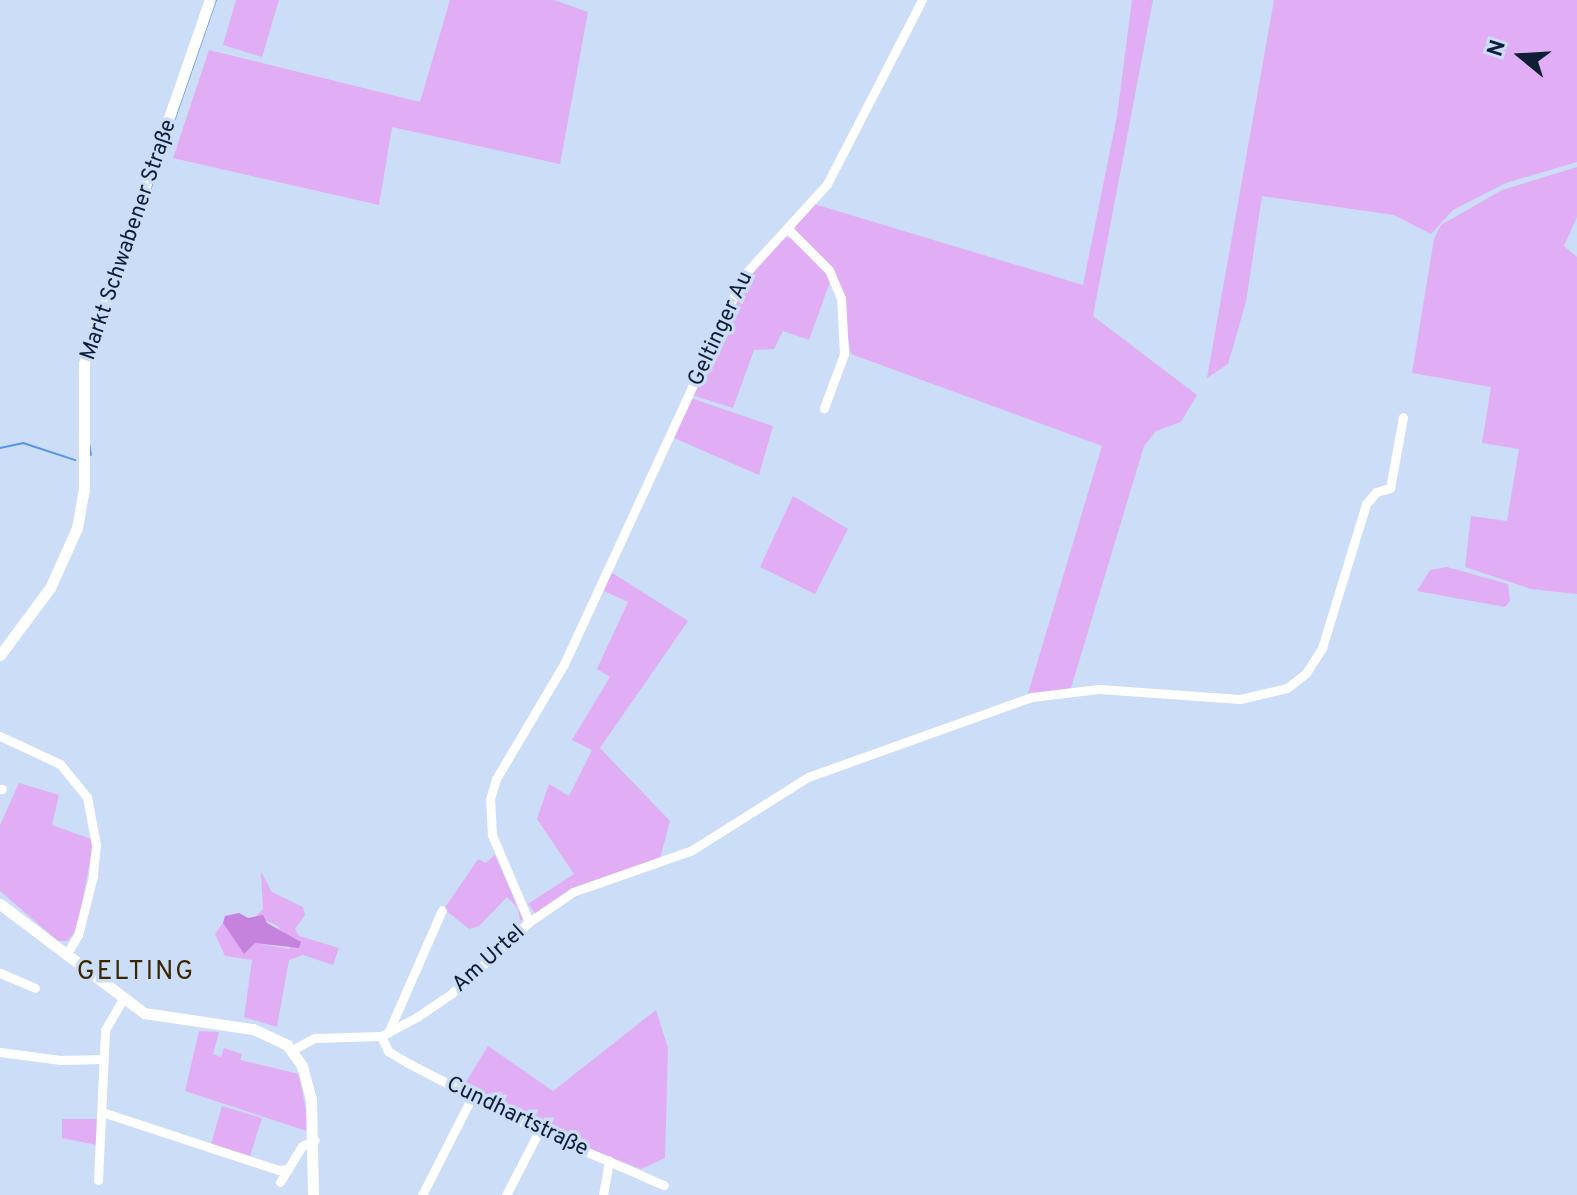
<!DOCTYPE html>
<html>
<head>
<meta charset="utf-8">
<style>
	body { margin:0 }
	#map { position:relative; width:1577px; height:1195px; overflow:hidden; background:#cbddf7; font-family:Overpass,sans-serif }
	div>[style] { position:absolute }
	[style*='--x'] { left:calc(var(--x)*1px); top:calc(var(--y)*1px); width:calc(var(--w)*1px); rotate:calc(var(--a)*1deg) }
	.green>* { inset:0; background:#e1aef5 }
	.forest>* { inset:0; background:#c583de }
	.stream>* { height:2px; margin:-1px; padding:0 1px; transform-origin:1px; border-radius:1px; background:#5595ec }
	.minor>* { height:9px; margin:-4.5px; padding:0 4.5px; transform-origin:4.5px; border-radius:4.5px; background:#fff }
	.major>* { height:11px; margin:-5.5px; padding:0 5.5px; transform-origin:5.5px; border-radius:5.5px; background:#fff }
	span { translate:-50% -50%; white-space:nowrap; text-align:center; line-height:1.15; -webkit-text-stroke:7px #cbddf7; paint-order:stroke }
	.street-label { font-size:22px; color:#0d1e35 }
	.quarter-label { font-size:26px; color:#3b2600; letter-spacing:2px }
	.north { position:absolute; left:1481px; top:16px; width:80px; height:80px; -webkit-text-stroke:6px #cbddf7; paint-order:stroke; rotate:288deg; font-size:22px; font-weight:700; line-height:32px; text-align:center; color:#0d1e35 }
	.north::after { content:''; display:block; margin:auto; width:28px; height:36px; background:#0d1e35; clip-path:polygon(50% 0,100% 100%,50% 72%,0 100%) }
</style>
</head>
<body>
<div id="map">
	<div class="green">
		<div style="clip-path:polygon(236px 0,279px 0,262px 57px,223px 45px)"></div>
		<div style="clip-path:polygon(450px 0,554px 0,588px 12px,560px 164px,392px 127px,379px 205px,173px 158px,209px 50px,420px 102px)"></div>
		<div style="clip-path:polygon(1132px 0,1153px 0,1093px 316px,1197px 395px,1181px 422px,1156px 431px,1144px 446px,1071px 688px,1027px 697px,1102px 446px,851px 354px,837px 279px,795px 232px,796px 224px,814px 204px,1083px 285px,1117px 116px)"></div>
		<div style="clip-path:polygon(1274px 0,1577px 0,1577px 162px,1506px 183px,1453px 210px,1431px 234px,1394px 215px,1262px 196px,1246px 302px,1228px 364px,1207px 378px)"></div>
		<div style="clip-path:polygon(1577px 167px,1577px 217px,1564px 246px,1577px 257px,1577px 594px,1531px 589px,1465px 567px,1471px 516px,1507px 521px,1519px 449px,1482px 443px,1491px 387px,1412px 373px,1434px 239px,1441px 225px,1502px 190px)"></div>
		<div style="clip-path:polygon(784px 237px,793px 239px,831px 279px,809px 340px,783px 331px,774px 349px,754px 350px,733px 408px,692px 395px,743px 282px)"></div>
		<div style="clip-path:polygon(691px 398px,773px 426px,759px 475px,674px 438px)"></div>
		<div style="clip-path:polygon(793px 496px,848px 529px,815px 594px,760px 567px)"></div>
		<div style="clip-path:polygon(1447px 567px,1508px 584px,1510px 601px,1505px 607px,1417px 591px,1430px 570px)"></div>
		<div style="clip-path:polygon(611px 572px,688px 621px,600px 748px,670px 821px,659px 862px,536px 914px,528px 904px,574px 874px,537px 819px,549px 784px,569px 796px,592px 750px,572px 740px,610px 677px,597px 669px,628px 602px,604px 591px)"></div>
		<div style="clip-path:polygon(19px 783px,59px 795px,52px 825px,94px 840px,77px 930px,67px 941px,58px 941px,0 891px,0 825px)"></div>
		<div style="clip-path:polygon(495px 855px,523px 919px,520px 921px,518px 908px,507px 897px,479px 926px,469px 929px,444px 909px,478px 859px,486px 863px)"></div>
		<div style="clip-path:polygon(261px 872px,272px 892px,303px 907px,305px 915px,295px 929px,299px 936px,339px 948px,333px 965px,303px 955px,289px 960px,277px 1027px,244px 1017px,252px 960px,225px 956px,215px 934px,223px 923px,244px 954px,255px 943px,290px 949px,278px 926px,256px 916px,263px 909px)"></div>
		<div style="clip-path:polygon(656px 1010px,668px 1048px,665px 1158px,641px 1169px,540px 1130px,497px 1103px,461px 1090px,488px 1046px,553px 1091px)"></div>
		<div style="clip-path:polygon(199px 1031px,219px 1032px,213px 1054px,221px 1057px,224px 1048px,242px 1054px,240px 1060px,299px 1074px,310px 1132px,185px 1091px)"></div>
		<div style="clip-path:polygon(222px 1106px,262px 1118px,250px 1156px,211px 1144px)"></div>
		<div style="clip-path:polygon(62px 1119px,97px 1119px,97px 1145px,62px 1138px)"></div>
	</div>
	<div class="forest">
		<div style="clip-path:polygon(239px 913px,248px 918px,263px 915px,267px 923px,301px 942px,299px 948px,255px 943px,244px 954px,223px 923px,225px 916px)"></div>
	</div>
	<div class="stream">
		<div style="--x:130;--y:248;--w:262;--a:-70.9"></div>
		<div style="--x:89;--y:443;--w:12;--a:81"></div>
		<div style="--x:0;--y:448;--w:24;--a:-12"></div>
		<div style="--x:23;--y:443;--w:55;--a:18.1"></div>
	</div>
	<div class="minor">
		<div style="--x:787;--y:228;--w:59;--a:45"></div>
		<div style="--x:829;--y:270;--w:30;--a:67"></div>
		<div style="--x:841;--y:298;--w:56;--a:86.9"></div>
		<div style="--x:844;--y:354;--w:58;--a:110.3"></div>
		<div style="--x:0;--y:736;--w:66;--a:25"></div>
		<div style="--x:60;--y:764;--w:43;--a:50.7"></div>
		<div style="--x:87;--y:797;--w:49;--a:79.4"></div>
		<div style="--x:96;--y:845;--w:31;--a:96"></div>
		<div style="--x:93;--y:876;--w:61;--a:104.3"></div>
		<div style="--x:78;--y:935;--w:23;--a:121"></div>
		<div style="--x:0;--y:789;--w:2;--a:0"></div>
		<div style="--x:529;--y:922;--w:53;--a:-34.3"></div>
		<div style="--x:573;--y:892;--w:126;--a:-19.4"></div>
		<div style="--x:692;--y:850;--w:137;--a:-32.2"></div>
		<div style="--x:808;--y:777;--w:238;--a:-19.7"></div>
		<div style="--x:1032;--y:697;--w:67;--a:-6.8"></div>
		<div style="--x:1099;--y:689;--w:141;--a:4.1"></div>
		<div style="--x:1240;--y:699;--w:48;--a:-13.2"></div>
		<div style="--x:1287;--y:688;--w:24;--a:-38"></div>
		<div style="--x:1306;--y:673;--w:30;--a:-57"></div>
		<div style="--x:1322;--y:648;--w:151;--a:-73"></div>
		<div style="--x:1366;--y:504;--w:16;--a:-50"></div>
		<div style="--x:1376;--y:492;--w:15;--a:-16"></div>
		<div style="--x:1390;--y:488;--w:72;--a:-79.6"></div>
		<div style="--x:0;--y:973;--w:38;--a:23"></div>
		<div style="--x:388;--y:1033;--w:134;--a:-66.3"></div>
		<div style="--x:381;--y:1036;--w:17;--a:65"></div>
		<div style="--x:388;--y:1051;--w:21;--a:31"></div>
		<div style="--x:406;--y:1062;--w:150;--a:27.4"></div>
		<div style="--x:539;--y:1131;--w:136;--a:23.4"></div>
		<div style="--x:292;--y:1050;--w:26;--a:-28"></div>
		<div style="--x:315;--y:1038;--w:66;--a:-1.7"></div>
		<div style="--x:381;--y:1036;--w:41;--a:-27.8"></div>
		<div style="--x:417;--y:1017;--w:41;--a:-34.1"></div>
		<div style="--x:451;--y:994;--w:106;--a:-42.7"></div>
		<div style="--x:529;--y:922;--w:95;--a:-113"></div>
		<div style="--x:492;--y:835;--w:36;--a:-93"></div>
		<div style="--x:490;--y:799;--w:21;--a:-73"></div>
		<div style="--x:496;--y:779;--w:134;--a:-59.4"></div>
		<div style="--x:564;--y:664;--w:429;--a:-65.2"></div>
		<div style="--x:744;--y:275;--w:123;--a:-47.6"></div>
		<div style="--x:827;--y:184;--w:207;--a:-62.7"></div>
		<div style="--x:0;--y:1052;--w:61;--a:7.6"></div>
		<div style="--x:60;--y:1060;--w:42;--a:-1.4"></div>
		<div style="--x:102;--y:1112;--w:185;--a:18.2"></div>
		<div style="--x:278;--y:1170;--w:10;--a:-6"></div>
		<div style="--x:98;--y:1180;--w:150;--a:-87.3"></div>
		<div style="--x:105;--y:1030;--w:36;--a:-60"></div>
		<div style="--x:280;--y:1182;--w:42;--a:-58.6"></div>
		<div style="--x:302;--y:1146;--w:14;--a:-25"></div>
		<div style="--x:422;--y:1195;--w:112;--a:-63"></div>
		<div style="--x:506;--y:1195;--w:72;--a:-62.7"></div>
		<div style="--x:603;--y:1195;--w:35;--a:-80"></div>
	</div>
	<div class="major">
		<div style="--x:0;--y:655;--w:84;--a:-53.3"></div>
		<div style="--x:50;--y:588;--w:66;--a:-65.8"></div>
		<div style="--x:77;--y:528;--w:39;--a:-80"></div>
		<div style="--x:84;--y:490;--w:127;--a:-90"></div>
		<div style="--x:84;--y:363;--w:384;--a:-70.9"></div>
		<div style="--x:0;--y:904;--w:181;--a:37.1"></div>
		<div style="--x:144;--y:1013;--w:110;--a:8.4"></div>
		<div style="--x:253;--y:1029;--w:38;--a:25"></div>
		<div style="--x:287;--y:1045;--w:26;--a:54"></div>
		<div style="--x:302;--y:1066;--w:34;--a:75"></div>
		<div style="--x:311;--y:1099;--w:96;--a:88.8"></div>
	</div>
	<div class="street-label">
		<span style="left:129px;top:240px;rotate:-71deg">Markt Schwabener Straße</span>
		<span style="left:721px;top:329px;rotate:-65deg">Geltinger Au</span>
		<span style="left:489px;top:959px;rotate:-42deg">Am Urtel</span>
		<span style="left:517px;top:1117px;rotate:26deg">Cundhartstraße</span>
	</div>
	<div class="quarter-label">
		<span style="left:136px;top:973px">GELTING</span>
	</div>
	<div class="north">N</div>
</div>
</body>
</html>
